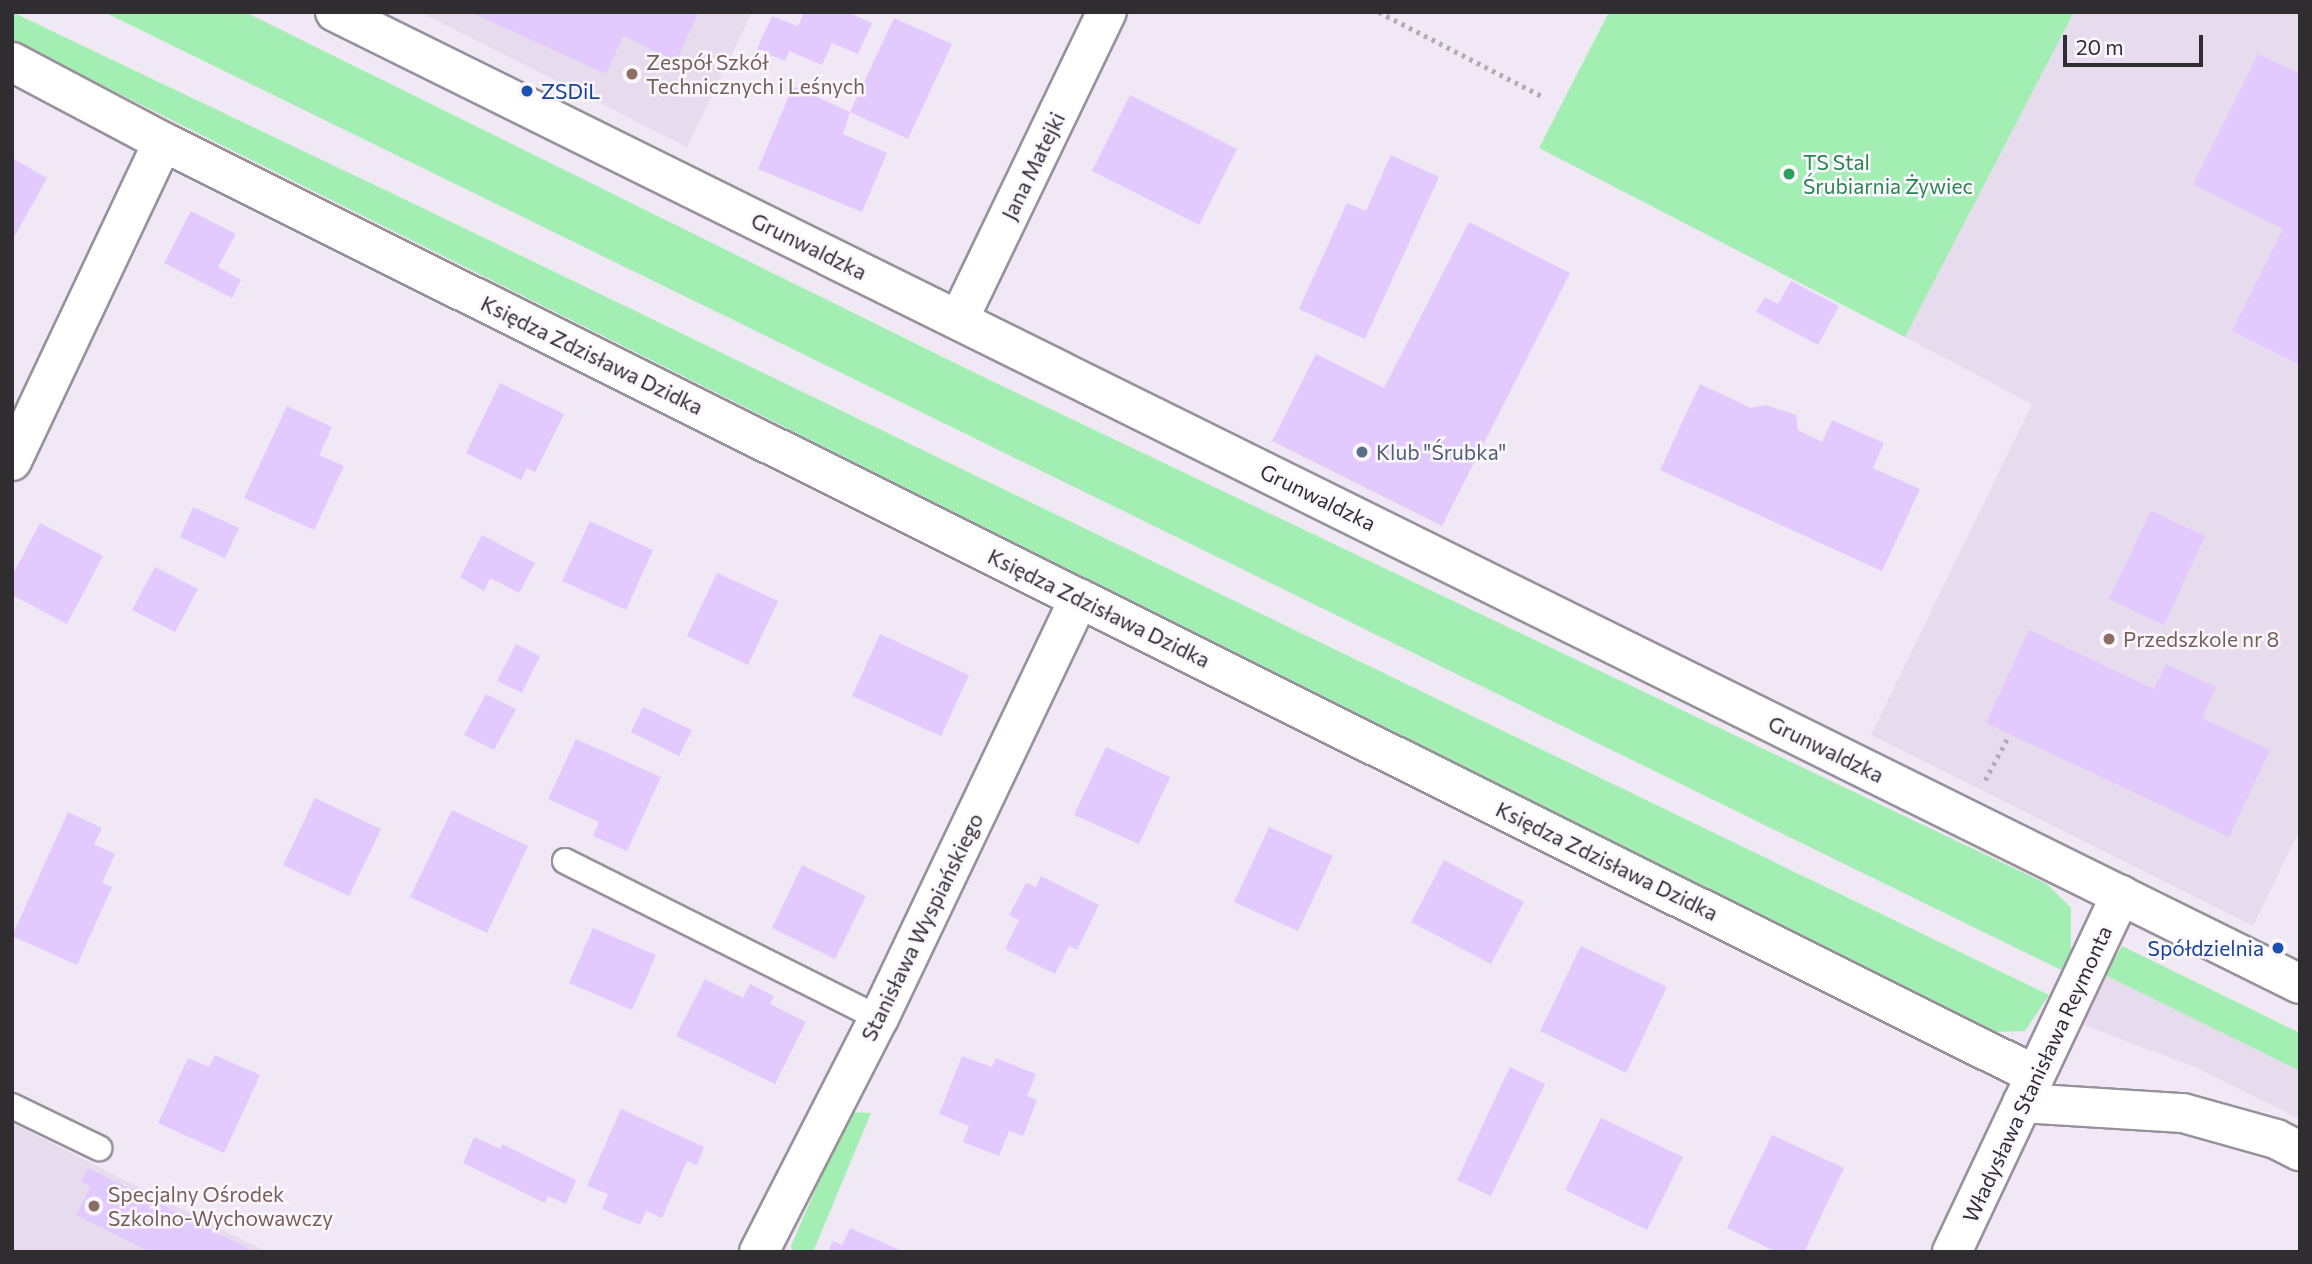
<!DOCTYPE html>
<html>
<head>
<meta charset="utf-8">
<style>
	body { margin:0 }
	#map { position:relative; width:2312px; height:1264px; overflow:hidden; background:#f0e9f5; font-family:Commissioner,sans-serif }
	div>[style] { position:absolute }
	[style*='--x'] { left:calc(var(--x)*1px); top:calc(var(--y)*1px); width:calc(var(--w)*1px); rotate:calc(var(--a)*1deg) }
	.built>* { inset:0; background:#e7dbee }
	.green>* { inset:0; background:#a3eeb3 }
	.building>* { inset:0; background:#e2c9fe }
	.path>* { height:4.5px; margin-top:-2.25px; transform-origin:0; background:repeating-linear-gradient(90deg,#b2acb6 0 3.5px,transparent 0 8.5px) }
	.roads { filter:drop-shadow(2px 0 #98919c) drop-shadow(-2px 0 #98919c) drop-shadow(0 2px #98919c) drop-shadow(0 -2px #98919c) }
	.lane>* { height:24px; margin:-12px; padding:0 12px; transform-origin:12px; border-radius:12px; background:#fff }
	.street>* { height:38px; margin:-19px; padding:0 19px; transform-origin:19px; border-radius:19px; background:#fff }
	.dots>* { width:19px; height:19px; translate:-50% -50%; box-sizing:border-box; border:4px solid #fcf7ff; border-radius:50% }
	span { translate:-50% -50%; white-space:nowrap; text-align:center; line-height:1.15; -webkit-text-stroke:5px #fcf7ff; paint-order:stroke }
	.education-label { font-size:21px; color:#785e54 }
	.left { translate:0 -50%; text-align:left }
	.transit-label { font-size:21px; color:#164399 }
	.right { translate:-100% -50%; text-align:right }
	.leisure-label { font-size:21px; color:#27864d }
	.street-label { font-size:21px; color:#302d31 }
	.service-label { font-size:21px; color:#4e5e75 }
	.frame { position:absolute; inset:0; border:14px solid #302d31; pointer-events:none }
	.scale { position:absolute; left:2063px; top:35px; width:140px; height:32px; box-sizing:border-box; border:4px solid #302d31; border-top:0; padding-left:9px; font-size:21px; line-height:24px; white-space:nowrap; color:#302d31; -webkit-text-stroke:5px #fcf7ff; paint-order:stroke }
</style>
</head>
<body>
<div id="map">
	<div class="built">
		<div style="clip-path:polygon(420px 12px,752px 12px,687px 147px)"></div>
		<div style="clip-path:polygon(2074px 12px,2300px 12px,2300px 829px,2253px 926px,1871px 735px,2032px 404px,1905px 337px)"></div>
		<div style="clip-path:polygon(2105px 975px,2300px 1071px,2300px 1119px,2195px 1067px,2078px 1023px)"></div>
		<div style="clip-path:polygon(12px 1123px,253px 1245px,268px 1252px,12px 1252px)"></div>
	</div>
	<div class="green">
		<div style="clip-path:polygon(12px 12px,408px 201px,2049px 995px,2025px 1031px,1992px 1032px,12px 40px)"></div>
		<div style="clip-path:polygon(104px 12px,245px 12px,973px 372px,2047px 884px,2071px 908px,2071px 956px,2061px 970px)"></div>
		<div style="clip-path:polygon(1609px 12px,2074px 12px,1905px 337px,1539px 148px)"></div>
		<div style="clip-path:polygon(2122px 946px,2300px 1033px,2300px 1071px,2105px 975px)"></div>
		<div style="clip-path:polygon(849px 1112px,871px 1113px,813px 1252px,793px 1252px,791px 1246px)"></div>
	</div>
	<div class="building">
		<div style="clip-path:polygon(470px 12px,699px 12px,676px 61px,623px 36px,606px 74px)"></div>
		<div style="clip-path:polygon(804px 12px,847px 12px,872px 23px,858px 54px,832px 43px,822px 65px,789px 51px,785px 61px,757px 49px,772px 16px,798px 26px)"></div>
		<div style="clip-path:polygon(894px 18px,952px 44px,908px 139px,850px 112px)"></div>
		<div style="clip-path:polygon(2258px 54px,2300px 74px,2300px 365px,2232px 331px,2283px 229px,2193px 184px)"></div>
		<div style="clip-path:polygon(793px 86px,850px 112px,843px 134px,887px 153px,862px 212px,758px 169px)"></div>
		<div style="clip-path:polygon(1130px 95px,1237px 149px,1199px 225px,1092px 171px)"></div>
		<div style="clip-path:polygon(1391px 155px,1439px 177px,1365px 339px,1299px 309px,1347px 203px,1366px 211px)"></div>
		<div style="clip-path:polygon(12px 158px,47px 178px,12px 241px)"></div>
		<div style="clip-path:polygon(191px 211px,236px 234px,218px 267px,241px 280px,232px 298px,164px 263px)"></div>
		<div style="clip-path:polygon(1469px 222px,1570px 273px,1442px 526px,1272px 441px,1316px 354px,1384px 388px)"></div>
		<div style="clip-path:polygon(1791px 281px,1839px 306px,1818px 345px,1756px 312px,1765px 297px,1778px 304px)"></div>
		<div style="clip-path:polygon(500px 383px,564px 414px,535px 472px,527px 468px,521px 480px,466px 453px)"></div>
		<div style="clip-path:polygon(1700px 384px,1751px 408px,1766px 405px,1796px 415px,1798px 430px,1822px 442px,1832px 420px,1884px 443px,1873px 468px,1920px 489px,1882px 571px,1660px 470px)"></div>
		<div style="clip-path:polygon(287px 406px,332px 427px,319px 455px,344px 466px,314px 530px,244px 498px)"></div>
		<div style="clip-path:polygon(193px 507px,239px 528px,225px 558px,180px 537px)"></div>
		<div style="clip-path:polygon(2151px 511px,2205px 536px,2164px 625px,2109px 599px)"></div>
		<div style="clip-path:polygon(590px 521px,653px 550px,626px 610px,562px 581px)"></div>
		<div style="clip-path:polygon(40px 523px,103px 556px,67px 624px,12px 595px,12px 576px)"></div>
		<div style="clip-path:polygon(482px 535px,535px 563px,519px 593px,490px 578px,484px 591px,460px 577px)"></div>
		<div style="clip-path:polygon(155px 567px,198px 589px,175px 632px,132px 610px)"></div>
		<div style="clip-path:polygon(717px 573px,778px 601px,748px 665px,687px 636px)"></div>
		<div style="clip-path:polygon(2029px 630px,2154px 689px,2166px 664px,2216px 687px,2202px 718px,2270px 750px,2229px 837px,1986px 723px)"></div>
		<div style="clip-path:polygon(880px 634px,969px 675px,941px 736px,852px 696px)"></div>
		<div style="clip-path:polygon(516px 644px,540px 656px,522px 693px,497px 681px)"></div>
		<div style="clip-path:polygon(486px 694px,516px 709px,494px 750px,464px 735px)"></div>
		<div style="clip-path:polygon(643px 707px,692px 730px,679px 756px,631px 732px)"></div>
		<div style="clip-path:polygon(576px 739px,661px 777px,627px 851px,593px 836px,599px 822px,548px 799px)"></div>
		<div style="clip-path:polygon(1106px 747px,1170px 777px,1139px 844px,1074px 815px)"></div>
		<div style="clip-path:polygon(315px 798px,381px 829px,349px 896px,283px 865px)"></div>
		<div style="clip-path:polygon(452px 810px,528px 846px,487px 933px,410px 897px)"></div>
		<div style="clip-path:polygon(68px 812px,102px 828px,94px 844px,115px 854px,102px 883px,112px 887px,77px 965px,12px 936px)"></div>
		<div style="clip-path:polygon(1269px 827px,1333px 856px,1298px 931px,1234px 902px)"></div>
		<div style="clip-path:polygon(1444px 860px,1524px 902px,1491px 964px,1411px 922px)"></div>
		<div style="clip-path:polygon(802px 865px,866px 896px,835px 959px,772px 928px)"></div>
		<div style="clip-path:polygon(1041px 876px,1099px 905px,1077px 950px,1069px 946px,1055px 974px,1005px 949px,1019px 920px,1009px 915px,1026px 883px,1036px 887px)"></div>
		<div style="clip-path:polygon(593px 928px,656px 955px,632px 1010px,569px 983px)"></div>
		<div style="clip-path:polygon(1581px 946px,1667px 987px,1626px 1073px,1540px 1031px)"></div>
		<div style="clip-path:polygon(705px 979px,743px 998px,750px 984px,774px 996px,770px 1004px,806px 1022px,775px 1084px,676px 1036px)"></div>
		<div style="clip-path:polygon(215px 1055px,260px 1075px,224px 1153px,158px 1123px,188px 1058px,209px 1067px)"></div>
		<div style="clip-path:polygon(962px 1056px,992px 1067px,996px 1058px,1036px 1074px,1027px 1096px,1037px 1100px,1023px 1136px,1009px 1131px,999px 1156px,963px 1142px,969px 1126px,939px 1114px)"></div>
		<div style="clip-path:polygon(1510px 1067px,1545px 1084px,1491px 1196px,1457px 1180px)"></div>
		<div style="clip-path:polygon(621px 1109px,704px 1147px,697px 1165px,687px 1161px,662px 1218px,646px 1211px,640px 1225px,602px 1209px,608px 1194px,587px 1186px)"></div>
		<div style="clip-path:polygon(1601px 1118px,1683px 1157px,1647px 1230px,1565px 1190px)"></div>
		<div style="clip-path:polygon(1772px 1135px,1844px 1168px,1804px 1252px,1776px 1252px,1727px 1228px)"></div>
		<div style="clip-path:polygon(474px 1137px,501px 1149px,502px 1144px,576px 1180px,566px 1204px,548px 1196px,545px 1203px,463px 1163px)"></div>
		<div style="clip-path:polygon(88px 1168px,98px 1173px,255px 1252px,151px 1252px,76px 1215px,91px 1186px,81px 1182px)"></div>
		<div style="clip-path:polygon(850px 1228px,904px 1252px,828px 1252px,833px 1241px,842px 1245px)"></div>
	</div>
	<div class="path">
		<div style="--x:1379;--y:12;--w:186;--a:27.3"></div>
		<div style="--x:1985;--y:780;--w:47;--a:-61.8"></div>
	</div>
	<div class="roads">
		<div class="lane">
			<div style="--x:565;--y:861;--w:351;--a:26.6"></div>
			<div style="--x:12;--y:1106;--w:97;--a:25.8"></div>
		</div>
		<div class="street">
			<div style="--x:335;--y:12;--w:2192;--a:26.32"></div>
			<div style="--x:12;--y:62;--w:171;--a:27.9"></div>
			<div style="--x:163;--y:142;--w:2092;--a:26.49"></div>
			<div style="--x:959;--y:319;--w:341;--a:-64.3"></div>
			<div style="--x:12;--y:461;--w:353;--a:-64.7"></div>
			<div style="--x:2022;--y:1103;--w:161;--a:3.6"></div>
			<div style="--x:2183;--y:1113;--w:97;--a:15.6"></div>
			<div style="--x:2276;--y:1139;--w:27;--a:27"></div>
			<div style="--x:759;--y:1252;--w:263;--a:-62.9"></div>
			<div style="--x:879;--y:1018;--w:465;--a:-64.5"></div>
			<div style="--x:1952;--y:1252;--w:395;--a:-64.7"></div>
		</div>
	</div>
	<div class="dots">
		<div style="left:632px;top:74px;background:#8d6e63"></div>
		<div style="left:527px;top:91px;background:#1a4fb4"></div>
		<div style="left:1789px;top:174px;background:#2e9e5b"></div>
		<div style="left:1362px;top:452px;background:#5c6f8a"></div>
		<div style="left:2109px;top:639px;background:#8d6e63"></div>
		<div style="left:2278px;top:948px;background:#1a4fb4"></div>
		<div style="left:94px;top:1206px;background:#8d6e63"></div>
	</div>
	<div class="education-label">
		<span class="left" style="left:646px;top:74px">Zespół Szkół<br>Technicznych i Leśnych</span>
		<span class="left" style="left:2123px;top:639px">Przedszkole nr 8</span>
		<span class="left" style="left:108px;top:1206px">Specjalny Ośrodek<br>Szkolno-Wychowawczy</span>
	</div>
	<div class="transit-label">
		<span class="left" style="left:541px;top:91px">ZSDiL</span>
		<span class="right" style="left:2264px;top:948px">Spółdzielnia</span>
	</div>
	<div class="leisure-label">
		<span class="left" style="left:1803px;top:174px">TS Stal<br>Śrubiarnia Żywiec</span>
	</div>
	<div class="street-label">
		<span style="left:1033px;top:166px;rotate:-64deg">Jana Matejki</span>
		<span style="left:809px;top:246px;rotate:26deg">Grunwaldzka</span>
		<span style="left:592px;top:355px;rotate:26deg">Księdza Zdzisława Dzidka</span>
		<span style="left:1318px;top:497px;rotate:26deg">Grunwaldzka</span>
		<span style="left:1099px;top:608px;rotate:26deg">Księdza Zdzisława Dzidka</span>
		<span style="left:1826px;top:749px;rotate:26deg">Grunwaldzka</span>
		<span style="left:1607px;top:861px;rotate:26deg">Księdza Zdzisława Dzidka</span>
		<span style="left:922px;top:927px;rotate:-64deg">Stanisława Wyspiańskiego</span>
		<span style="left:2037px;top:1074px;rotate:-65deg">Władysława Stanisława Reymonta</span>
	</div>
	<div class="service-label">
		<span class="left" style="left:1376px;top:452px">Klub "Śrubka"</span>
	</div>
	<div class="frame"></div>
	<div class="scale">20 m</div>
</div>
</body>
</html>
